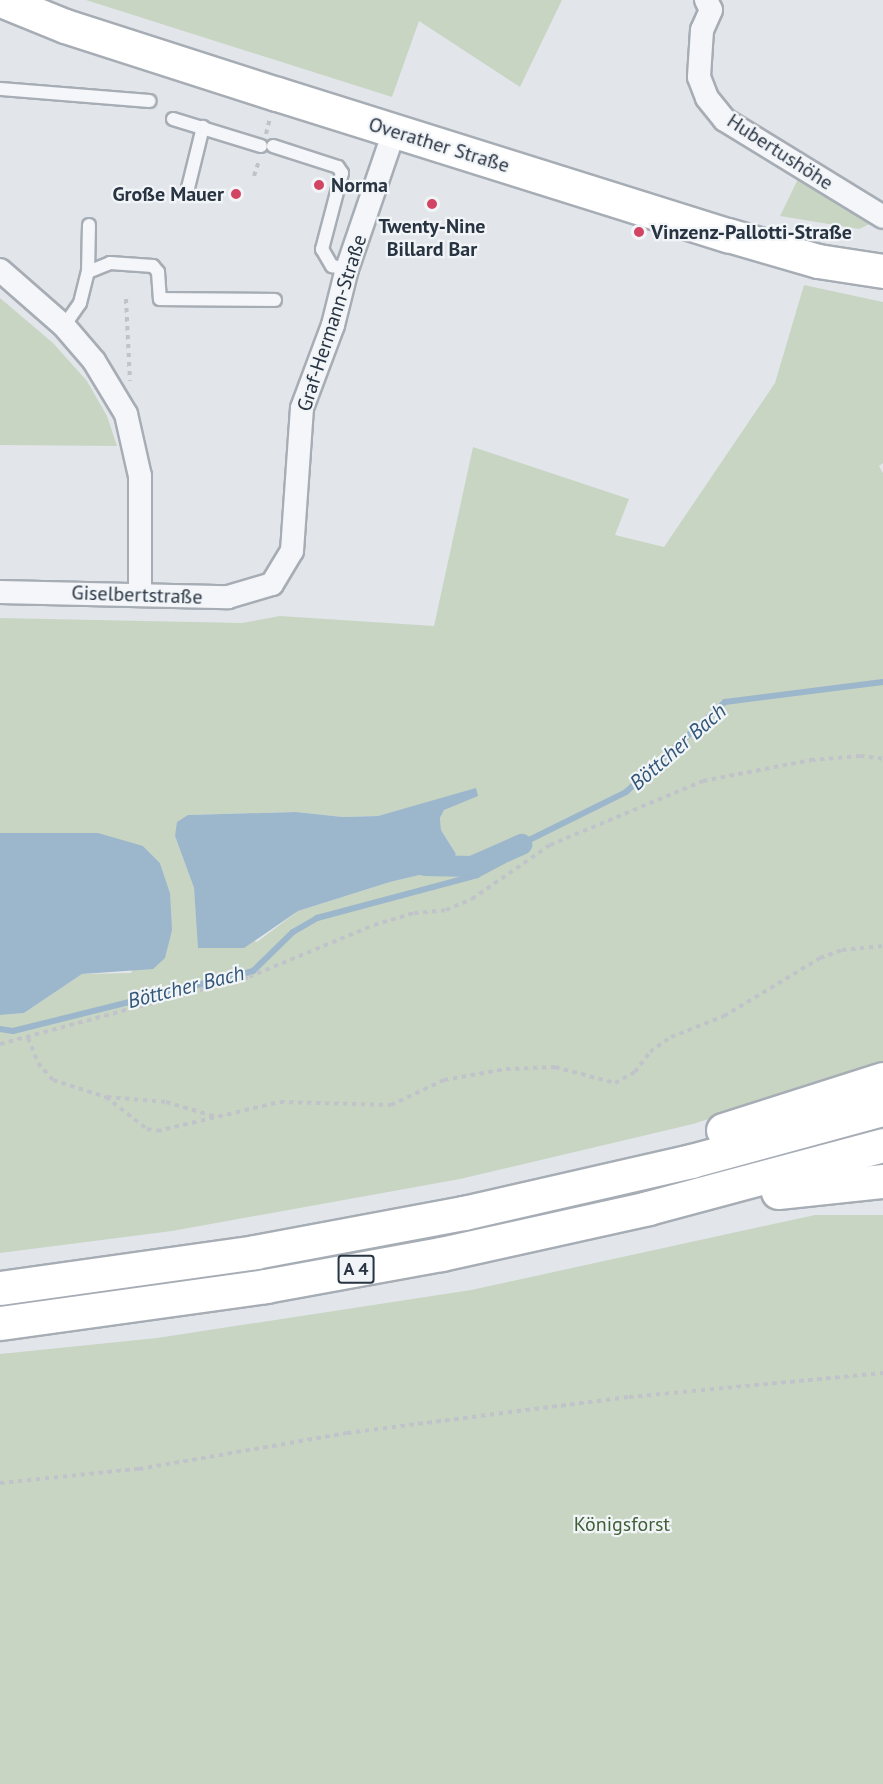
<!DOCTYPE html>
<html>
<head>
<meta charset="utf-8">
<style>
	body { margin:0 }
	#map { position:relative; width:883px; height:1784px; overflow:hidden; background:#e2e6eb; font-family:"PT Sans",sans-serif }
	div>[style] { position:absolute }
	[style*='--x'] { left:calc(var(--x)*1px); top:calc(var(--y)*1px); width:calc(var(--w)*1px); rotate:calc(var(--a)*1deg) }
	.green>* { inset:0; background:#c8d5c3 }
	.water>* { inset:0; background:#9cb6cb }
	.stream>* { height:6px; margin:-3px; padding:0 3px; transform-origin:3px; border-radius:3px; background:#9cb6cb }
	.canal>* { height:21px; margin:-10.5px; padding:0 10.5px; transform-origin:10.5px; border-radius:10.5px; background:#9cb6cb }
	.path>* { height:4px; margin-top:-2px; transform-origin:0; background:repeating-linear-gradient(90deg,#c0c4ca 0 4.5px,transparent 0 9px) }
	.roads { filter:drop-shadow(2px 0 #a7adb5) drop-shadow(-2px 0 #a7adb5) drop-shadow(0 2px #a7adb5) drop-shadow(0 -2px #a7adb5) }
	.service>* { height:12px; margin:-6px; padding:0 6px; transform-origin:6px; border-radius:6px; background:#f5f6f9 }
	.minor>* { height:22px; margin:-11px; padding:0 11px; transform-origin:11px; border-radius:11px; background:#f5f6f9 }
	.secondary>* { height:33px; margin:-16.5px; padding:0 16.5px; transform-origin:16.5px; border-radius:16.5px; background:#fff }
	.motorway>* { height:33px; margin:-16.5px; padding:0 16.5px; transform-origin:16.5px; border-radius:16.5px; background:#fff }
	.dots>* { width:16px; height:16px; translate:-50% -50%; box-sizing:border-box; border:3px solid #f2f5f8; border-radius:50% }
	span { translate:-50% -50%; white-space:nowrap; text-align:center; line-height:1.15; -webkit-text-stroke:4.5px #f2f5f8; paint-order:stroke }
	.shield-label span { padding:2px 4px; background:#f2f5f8; border:2px solid; border-radius:4px; -webkit-text-stroke-width:0 }
	.shield-label { font-size:18px; color:#293443; font-weight:700 }
	.street-label { font-size:20px; color:#293443 }
	.poi-label { font-size:20px; color:#293443; font-weight:700 }
	.left { translate:0 -50%; text-align:left }
	.right { translate:-100% -50%; text-align:right }
	.park-label { font-size:20px; color:#405f36 }
	.water-label { font-size:21px; color:#325678; font-style:italic }
</style>
</head>
<body>
<div id="map">
	<div class="green">
		<div style="clip-path:polygon(86px 0,562px 0,520px 87px,419px 21px,392px 97px)"></div>
		<div style="clip-path:polygon(799px 177px,874px 222px,859px 229px,780px 216px)"></div>
		<div style="clip-path:polygon(evenodd,804px 285px,883px 302px,883px 463px,879px 466px,883px 473px,883px 680px,721px 701px,625px 791px,617px 793px,627px 795px,725px 704px,883px 683px,883px 1063px,693px 1124px,460px 1179px,172px 1231px,0 1253px,0 1015px,24px 1013px,82px 974px,131px 973px,170px 893px,160px 863px,143px 846px,0 833px,0 618px,242px 623px,280px 616px,434px 626px,473px 447px,629px 499px,615px 535px,664px 547px,775px 383px,804px 285px,476px 789px,444px 810px,440px 818px,441px 830px,456px 854px,449px 868px,390px 882px,298px 911px,257px 942px,196px 913px,194px 888px,175px 836px,188px 815px,296px 812px,343px 817px,378px 816px,476px 789px)"></div>
		<div style="clip-path:polygon(0 298px,53px 343px,87px 381px,107px 416px,117px 446px,0 445px)"></div>
		<div style="clip-path:polygon(815px 1215px,883px 1215px,883px 1784px,0 1784px,0 1354px,157px 1338px,471px 1290px)"></div>
	</div>
	<div class="water">
		<div style="clip-path:polygon(476px 788px,478px 796px,444px 810px,440px 818px,441px 830px,456px 854px,449px 868px,390px 882px,298px 911px,244px 948px,198px 948px,194px 888px,175px 836px,177px 822px,188px 815px,296px 812px,343px 817px,378px 816px)"></div>
		<div style="clip-path:polygon(0 833px,98px 833px,143px 846px,160px 863px,170px 893px,172px 930px,165px 958px,153px 969px,82px 974px,24px 1013px,0 1015px)"></div>
	</div>
	<div class="stream">
		<div style="--x:0;--y:1029;--w:13;--a:9"></div>
		<div style="--x:13;--y:1031;--w:247;--a:-14"></div>
		<div style="--x:253;--y:971;--w:56;--a:-44.3"></div>
		<div style="--x:293;--y:932;--w:28;--a:-30"></div>
		<div style="--x:317;--y:918;--w:166;--a:-15"></div>
		<div style="--x:477;--y:875;--w:30;--a:-28"></div>
		<div style="--x:503;--y:861;--w:25;--a:-43"></div>
		<div style="--x:521;--y:844;--w:117;--a:-26.3"></div>
		<div style="--x:626;--y:792;--w:134;--a:-42.3"></div>
		<div style="--x:725;--y:702;--w:159;--a:-7.2"></div>
	</div>
	<div class="canal">
		<div style="--x:424;--y:865;--w:47;--a:1.2"></div>
		<div style="--x:471;--y:866;--w:55;--a:-23.7"></div>
	</div>
	<div class="path">
		<div style="--x:266;--y:134;--w:16;--a:-76"></div>
		<div style="--x:254;--y:176;--w:16;--a:-72"></div>
		<div style="--x:126;--y:299;--w:82;--a:87.2"></div>
		<div style="--x:28;--y:1038;--w:27;--a:68"></div>
		<div style="--x:38;--y:1063;--w:23;--a:49"></div>
		<div style="--x:53;--y:1080;--w:56;--a:17.8"></div>
		<div style="--x:106;--y:1097;--w:52;--a:38"></div>
		<div style="--x:147;--y:1129;--w:10;--a:11"></div>
		<div style="--x:157;--y:1131;--w:126;--a:-13.3"></div>
		<div style="--x:280;--y:1102;--w:111;--a:1.5"></div>
		<div style="--x:391;--y:1105;--w:59;--a:-25.3"></div>
		<div style="--x:444;--y:1080;--w:63;--a:-10.1"></div>
		<div style="--x:506;--y:1069;--w:49;--a:-2.3"></div>
		<div style="--x:555;--y:1067;--w:62;--a:14.9"></div>
		<div style="--x:615;--y:1083;--w:23;--a:-29"></div>
		<div style="--x:635;--y:1072;--w:25;--a:-53"></div>
		<div style="--x:650;--y:1052;--w:26;--a:-36"></div>
		<div style="--x:671;--y:1037;--w:57;--a:-21.6"></div>
		<div style="--x:724;--y:1016;--w:112;--a:-31.1"></div>
		<div style="--x:820;--y:958;--w:23;--a:-20"></div>
		<div style="--x:842;--y:950;--w:41;--a:-5.6"></div>
		<div style="--x:0;--y:1044;--w:258;--a:-15.1"></div>
		<div style="--x:249;--y:977;--w:135;--a:-22.6"></div>
		<div style="--x:374;--y:925;--w:42;--a:-16.7"></div>
		<div style="--x:414;--y:913;--w:32;--a:-5"></div>
		<div style="--x:446;--y:910;--w:28;--a:-23"></div>
		<div style="--x:472;--y:899;--w:95;--a:-34.7"></div>
		<div style="--x:550;--y:845;--w:166;--a:-22.7"></div>
		<div style="--x:703;--y:781;--w:110;--a:-11"></div>
		<div style="--x:811;--y:760;--w:49;--a:-4.7"></div>
		<div style="--x:860;--y:756;--w:23;--a:7"></div>
		<div style="--x:107;--y:1097;--w:59;--a:4.8"></div>
		<div style="--x:166;--y:1102;--w:53;--a:16.4"></div>
		<div style="--x:0;--y:1483;--w:140;--a:-5.8"></div>
		<div style="--x:139;--y:1469;--w:211;--a:-9.8"></div>
		<div style="--x:347;--y:1433;--w:284;--a:-7.3"></div>
		<div style="--x:629;--y:1397;--w:255;--a:-5.4"></div>
	</div>
	<div class="roads">
		<div class="service">
			<div style="--x:0;--y:89;--w:150;--a:4.6"></div>
			<div style="--x:173;--y:119;--w:92;--a:17.1"></div>
			<div style="--x:273;--y:146;--w:68;--a:17.9"></div>
			<div style="--x:338;--y:167;--w:7;--a:56"></div>
			<div style="--x:342;--y:173;--w:79;--a:104.7"></div>
			<div style="--x:322;--y:249;--w:20;--a:60"></div>
			<div style="--x:332;--y:266;--w:15;--a:11"></div>
			<div style="--x:188;--y:188;--w:63;--a:-76.2"></div>
			<div style="--x:88;--y:272;--w:47;--a:-88.8"></div>
			<div style="--x:64;--y:326;--w:28;--a:-55"></div>
			<div style="--x:80;--y:303;--w:32;--a:-76"></div>
			<div style="--x:88;--y:272;--w:24;--a:-22"></div>
			<div style="--x:110;--y:263;--w:43;--a:4"></div>
			<div style="--x:153;--y:266;--w:8;--a:50"></div>
			<div style="--x:158;--y:272;--w:27;--a:86"></div>
			<div style="--x:160;--y:299;--w:115;--a:0.5"></div>
		</div>
		<div class="minor">
			<div style="--x:706;--y:0;--w:11;--a:63"></div>
			<div style="--x:711;--y:10;--w:22;--a:114"></div>
			<div style="--x:702;--y:30;--w:47;--a:93.7"></div>
			<div style="--x:699;--y:77;--w:22;--a:69"></div>
			<div style="--x:707;--y:98;--w:28;--a:51"></div>
			<div style="--x:725;--y:120;--w:185;--a:31.5"></div>
			<div style="--x:0;--y:270;--w:85;--a:41.2"></div>
			<div style="--x:64;--y:326;--w:46;--a:49.4"></div>
			<div style="--x:94;--y:361;--w:62;--a:58.9"></div>
			<div style="--x:126;--y:414;--w:64;--a:77.3"></div>
			<div style="--x:140;--y:476;--w:118;--a:90"></div>
			<div style="--x:0;--y:592;--w:228;--a:1.3"></div>
			<div style="--x:228;--y:597;--w:46;--a:-16.5"></div>
			<div style="--x:272;--y:584;--w:39;--a:-59"></div>
			<div style="--x:292;--y:551;--w:143;--a:-86"></div>
			<div style="--x:302;--y:408;--w:89;--a:-69.5"></div>
			<div style="--x:333;--y:325;--w:58;--a:-76"></div>
			<div style="--x:347;--y:269;--w:145;--a:-71.1"></div>
		</div>
		<div class="secondary">
			<div style="--x:1;--y:0;--w:69;--a:22.1"></div>
			<div style="--x:65;--y:26;--w:223;--a:17.8"></div>
			<div style="--x:277;--y:94;--w:473;--a:17.4"></div>
			<div style="--x:728;--y:235;--w:94;--a:16.1"></div>
			<div style="--x:818;--y:261;--w:66;--a:8.7"></div>
		</div>
		<div class="motorway">
			<div style="--x:723;--y:1130;--w:168;--a:-17.7"></div>
			<div style="--x:778;--y:1192;--w:106;--a:-6"></div>
			<div style="--x:0;--y:1288;--w:258;--a:-8"></div>
			<div style="--x:255;--y:1252;--w:213;--a:-10.6"></div>
			<div style="--x:464;--y:1213;--w:233;--a:-12.9"></div>
			<div style="--x:691;--y:1161;--w:199;--a:-15.2"></div>
			<div style="--x:0;--y:1323;--w:268;--a:-7.9"></div>
			<div style="--x:265;--y:1286;--w:179;--a:-10.3"></div>
			<div style="--x:441;--y:1254;--w:212;--a:-12.5"></div>
			<div style="--x:648;--y:1208;--w:243;--a:-15"></div>
		</div>
	</div>
	<div class="dots">
		<div style="left:319px;top:185px;background:#d24562"></div>
		<div style="left:236px;top:194px;background:#d24562"></div>
		<div style="left:432px;top:204px;background:#d24562"></div>
		<div style="left:639px;top:232px;background:#d24562"></div>
	</div>
	<div class="shield-label">
		<span style="left:356px;top:1269px">A 4</span>
	</div>
	<div class="street-label">
		<span style="left:439px;top:145px;rotate:17deg">Overather Straße</span>
		<span style="left:780px;top:152px;rotate:33deg">Hubertushöhe</span>
		<span style="left:332px;top:323px;rotate:-72deg">Graf-Hermann-Straße</span>
		<span style="left:137px;top:595px;rotate:2deg">Giselbertstraße</span>
	</div>
	<div class="poi-label">
		<span class="left" style="left:331px;top:185px">Norma</span>
		<span class="right" style="left:224px;top:194px">Große Mauer</span>
		<span style="left:432px;top:238px">Twenty-Nine<br>Billard Bar</span>
		<span class="left" style="left:651px;top:232px">Vinzenz-Pallotti-Straße</span>
	</div>
	<div class="park-label">
		<span style="left:622px;top:1524px">Königsforst</span>
	</div>
	<div class="water-label">
		<span style="left:678px;top:747px;rotate:-41deg">Böttcher Bach</span>
		<span style="left:186px;top:987px;rotate:-14deg">Böttcher Bach</span>
	</div>
</div>
</body>
</html>
